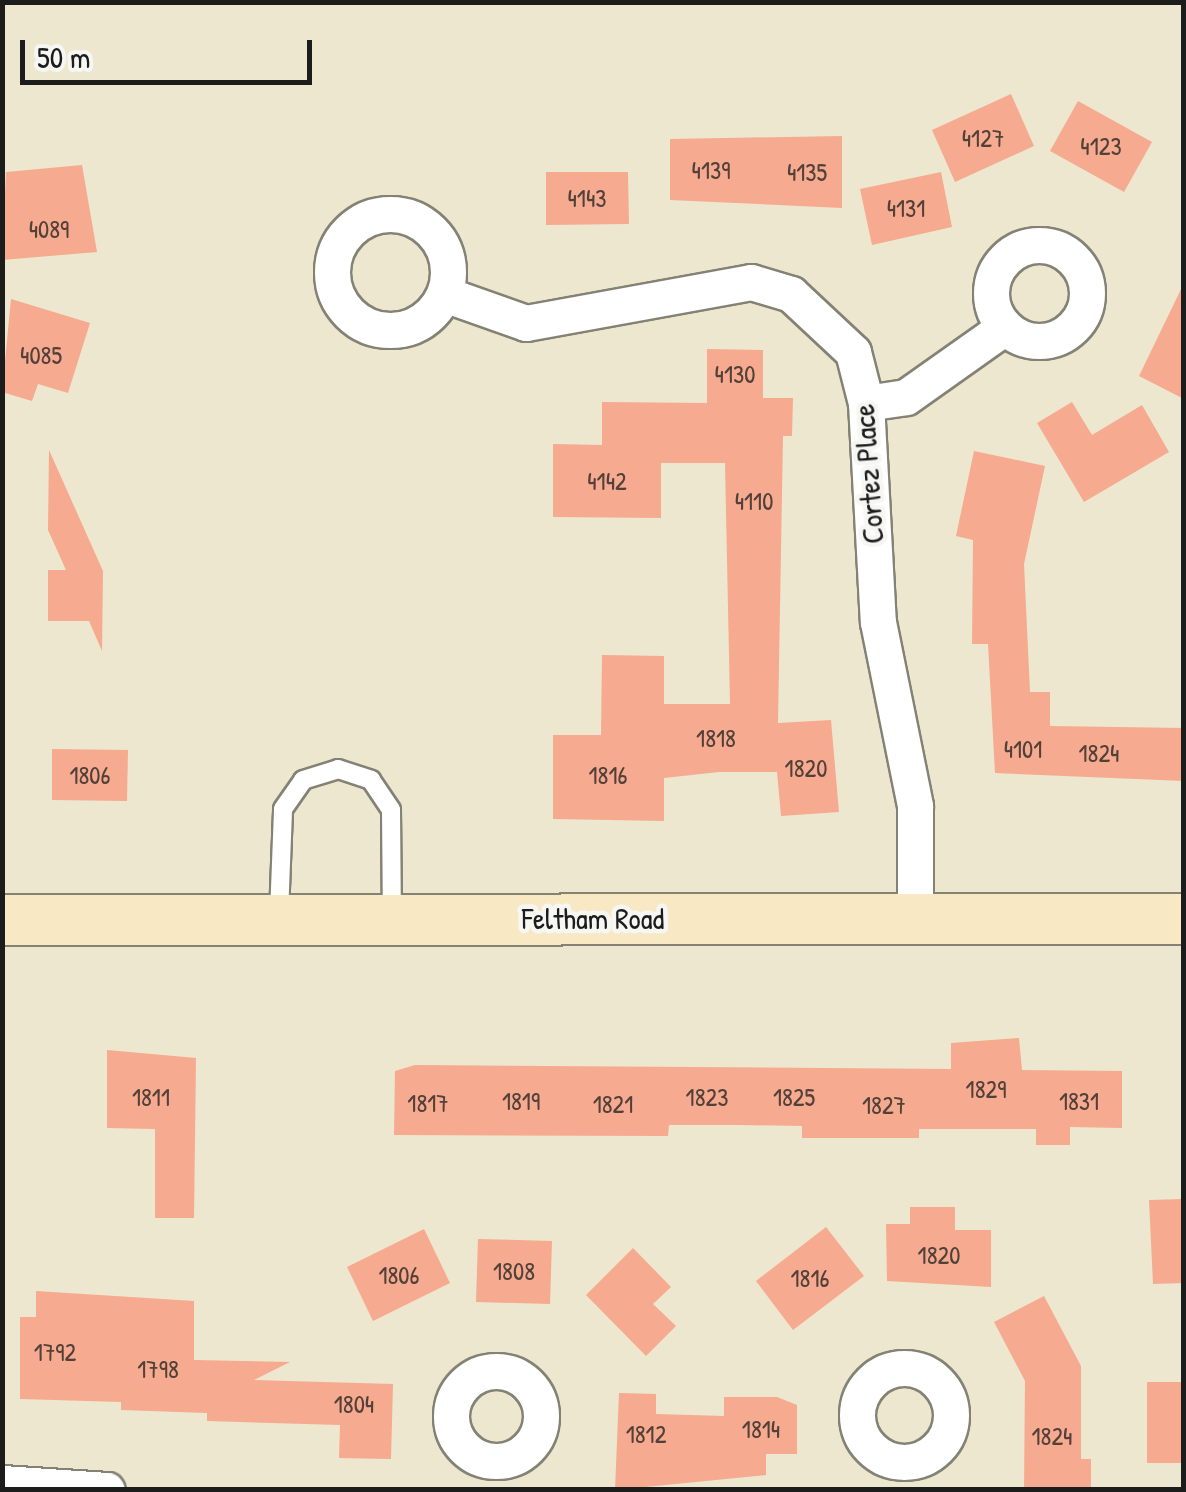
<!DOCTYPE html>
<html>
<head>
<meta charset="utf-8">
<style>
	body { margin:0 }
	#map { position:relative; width:1186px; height:1492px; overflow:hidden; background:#ece7ce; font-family:"Patrick Hand",sans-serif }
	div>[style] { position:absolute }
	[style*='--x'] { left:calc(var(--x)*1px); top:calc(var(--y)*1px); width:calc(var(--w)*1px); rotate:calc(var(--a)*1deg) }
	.building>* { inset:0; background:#f6aa8f }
	.roads { filter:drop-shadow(2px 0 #848275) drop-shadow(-2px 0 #848275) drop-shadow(0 2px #848275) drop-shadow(0 -2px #848275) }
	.lane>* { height:18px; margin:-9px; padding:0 9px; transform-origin:9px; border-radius:9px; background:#fff }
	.street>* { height:35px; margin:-17.5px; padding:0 17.5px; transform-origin:17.5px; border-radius:17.5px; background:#fff }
	.street>.ring { margin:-17.5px; padding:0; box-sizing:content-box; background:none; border:35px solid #fff; border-radius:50% }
	.secondary>* { height:50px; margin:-25px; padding:0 25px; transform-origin:25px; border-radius:25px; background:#f8e8c3 }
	span { translate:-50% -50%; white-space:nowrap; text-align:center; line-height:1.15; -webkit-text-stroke:9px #f6f6f2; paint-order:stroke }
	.number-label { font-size:25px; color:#524039 }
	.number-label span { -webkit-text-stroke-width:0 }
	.street-label { font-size:30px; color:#1c1c1c }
	.frame { position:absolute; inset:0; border:5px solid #1c1c1c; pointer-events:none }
	.scale { position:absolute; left:20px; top:40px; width:292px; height:45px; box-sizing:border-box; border:5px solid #1c1c1c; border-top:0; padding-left:12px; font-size:30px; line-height:35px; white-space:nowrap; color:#1c1c1c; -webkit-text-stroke:8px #f6f6f2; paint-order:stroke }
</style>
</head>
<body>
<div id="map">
	<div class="building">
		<div style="clip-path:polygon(1011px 94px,1034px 146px,955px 182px,932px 130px)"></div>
		<div style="clip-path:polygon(1078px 101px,1152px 142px,1124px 192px,1050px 151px)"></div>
		<div style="clip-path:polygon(842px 136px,842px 208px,670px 200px,670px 139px)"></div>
		<div style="clip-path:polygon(82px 165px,97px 252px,2px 260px,6px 172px)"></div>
		<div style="clip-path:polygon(546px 172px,628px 172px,629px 224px,546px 225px)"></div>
		<div style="clip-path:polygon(941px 172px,952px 227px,872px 245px,860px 189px)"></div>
		<div style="clip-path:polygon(1184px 283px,1184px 399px,1139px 376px)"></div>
		<div style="clip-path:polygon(11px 299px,90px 323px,68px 393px,38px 384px,32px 401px,2px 392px)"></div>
		<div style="clip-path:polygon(707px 349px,763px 350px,763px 398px,793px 398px,792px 436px,783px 436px,778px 723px,831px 720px,839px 812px,781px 816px,777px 772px,719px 772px,664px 778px,664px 821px,553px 819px,553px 735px,601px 735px,602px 655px,664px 656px,664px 704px,730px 704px,725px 463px,661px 463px,661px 518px,553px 517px,553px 444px,602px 445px,602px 402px,707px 403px)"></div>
		<div style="clip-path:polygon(1072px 402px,1092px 435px,1142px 405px,1169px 452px,1084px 502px,1037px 423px)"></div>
		<div style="clip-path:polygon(49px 450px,103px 571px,102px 651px,89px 621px,48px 621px,48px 570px,66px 570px,48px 530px)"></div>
		<div style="clip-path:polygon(974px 451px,1045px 466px,1024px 564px,1030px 692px,1050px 692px,1050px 726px,1184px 728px,1184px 781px,995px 773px,988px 644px,972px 644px,973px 540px,956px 536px)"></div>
		<div style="clip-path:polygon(52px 749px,128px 750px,127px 801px,52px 800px)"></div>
		<div style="clip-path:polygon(1019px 1038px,1022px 1070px,1122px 1071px,1122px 1128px,1070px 1127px,1070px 1145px,1036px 1145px,1036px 1129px,919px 1129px,919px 1138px,802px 1138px,802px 1126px,740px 1125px,669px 1125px,668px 1136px,394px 1135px,395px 1071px,415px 1065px,951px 1069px,951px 1043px)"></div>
		<div style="clip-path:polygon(107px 1050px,196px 1058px,194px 1218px,155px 1218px,155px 1129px,107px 1128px)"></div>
		<div style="clip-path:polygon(1184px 1199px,1184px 1283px,1153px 1284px,1149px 1200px)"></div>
		<div style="clip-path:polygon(910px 1207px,955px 1207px,955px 1230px,991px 1230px,991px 1287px,887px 1281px,886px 1224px,910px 1224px)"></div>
		<div style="clip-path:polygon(826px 1227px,864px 1276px,793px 1330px,756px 1281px)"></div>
		<div style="clip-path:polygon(424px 1229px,450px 1283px,373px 1321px,347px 1267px)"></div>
		<div style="clip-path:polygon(478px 1239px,552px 1241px,550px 1304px,476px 1302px)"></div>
		<div style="clip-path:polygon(633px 1248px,671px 1287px,653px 1304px,676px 1326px,646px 1356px,586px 1295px)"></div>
		<div style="clip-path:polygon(36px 1291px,194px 1301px,194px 1360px,290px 1362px,254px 1380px,393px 1384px,391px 1459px,339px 1458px,340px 1425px,207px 1421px,207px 1413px,121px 1410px,121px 1402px,20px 1399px,20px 1317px,36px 1317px)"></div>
		<div style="clip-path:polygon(1044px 1296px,1081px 1366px,1081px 1459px,1091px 1459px,1091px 1490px,1024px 1490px,1025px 1381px,994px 1322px)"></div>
		<div style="clip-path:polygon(1147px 1382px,1184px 1382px,1184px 1463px,1147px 1463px)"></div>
		<div style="clip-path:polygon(619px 1393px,656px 1394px,656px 1414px,724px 1416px,724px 1397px,777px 1397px,797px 1405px,797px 1454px,766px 1454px,766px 1475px,615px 1490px)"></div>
	</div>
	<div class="roads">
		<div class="lane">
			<div style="--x:279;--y:915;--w:106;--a:-87.8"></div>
			<div style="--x:283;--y:809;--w:35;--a:-55"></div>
			<div style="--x:303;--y:780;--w:37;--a:-17"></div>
			<div style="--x:338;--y:769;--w:35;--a:18"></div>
			<div style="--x:371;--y:780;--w:36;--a:56"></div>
			<div style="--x:391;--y:810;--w:108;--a:89.5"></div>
		</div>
		<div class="street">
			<div class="ring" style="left:332px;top:214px;width:81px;height:81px"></div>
			<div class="ring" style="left:991px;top:245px;width:61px;height:61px"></div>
			<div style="--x:444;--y:294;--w:87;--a:19.5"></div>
			<div style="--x:526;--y:323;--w:229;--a:-10.3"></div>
			<div style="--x:751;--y:282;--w:42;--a:16.7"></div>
			<div style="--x:791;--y:294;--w:85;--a:43.1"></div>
			<div style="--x:853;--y:352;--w:53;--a:75.7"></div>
			<div style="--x:866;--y:403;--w:219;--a:86.9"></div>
			<div style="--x:878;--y:622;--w:188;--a:78.6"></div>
			<div style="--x:915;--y:806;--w:112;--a:90"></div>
			<div style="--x:866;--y:403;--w:40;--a:-8.5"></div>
			<div style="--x:906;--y:397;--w:121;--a:-35.3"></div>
			<div class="ring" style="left:857px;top:1368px;width:59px;height:59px"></div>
			<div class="ring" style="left:451px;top:1371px;width:55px;height:55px"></div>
			<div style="--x:2;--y:1483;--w:105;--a:3.8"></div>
		</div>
		<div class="secondary">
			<div style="--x:2;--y:920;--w:1182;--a:-0.05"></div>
		</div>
	</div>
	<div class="number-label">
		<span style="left:983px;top:138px">4127</span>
		<span style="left:1101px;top:146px">4123</span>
		<span style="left:711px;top:170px">4139</span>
		<span style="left:807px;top:172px">4135</span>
		<span style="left:587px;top:198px">4143</span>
		<span style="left:906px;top:208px">4131</span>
		<span style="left:49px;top:229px">4089</span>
		<span style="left:41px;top:355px">4085</span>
		<span style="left:735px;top:374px">4130</span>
		<span style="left:607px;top:481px">4142</span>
		<span style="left:754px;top:501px">4110</span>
		<span style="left:716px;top:738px">1818</span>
		<span style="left:1023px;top:749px">4101</span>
		<span style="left:1099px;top:753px">1824</span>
		<span style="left:806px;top:768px">1820</span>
		<span style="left:90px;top:775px">1806</span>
		<span style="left:608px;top:775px">1816</span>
		<span style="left:986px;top:1089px">1829</span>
		<span style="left:151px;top:1097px">1811</span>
		<span style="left:707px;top:1097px">1823</span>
		<span style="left:794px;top:1097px">1825</span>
		<span style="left:521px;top:1101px">1819</span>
		<span style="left:1079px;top:1101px">1831</span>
		<span style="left:428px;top:1103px">1817</span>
		<span style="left:613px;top:1104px">1821</span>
		<span style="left:884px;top:1105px">1827</span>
		<span style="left:939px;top:1255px">1820</span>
		<span style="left:514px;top:1271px">1808</span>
		<span style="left:399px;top:1275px">1806</span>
		<span style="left:810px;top:1278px">1816</span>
		<span style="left:55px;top:1352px">1792</span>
		<span style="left:158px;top:1369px">1798</span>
		<span style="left:354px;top:1404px">1804</span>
		<span style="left:761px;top:1429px">1814</span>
		<span style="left:646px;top:1434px">1812</span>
		<span style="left:1052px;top:1436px">1824</span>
	</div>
	<div class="street-label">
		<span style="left:868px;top:474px;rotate:-94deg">Cortez Place</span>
		<span style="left:593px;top:918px">Feltham Road</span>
	</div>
	<div class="frame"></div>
	<div class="scale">50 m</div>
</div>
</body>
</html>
